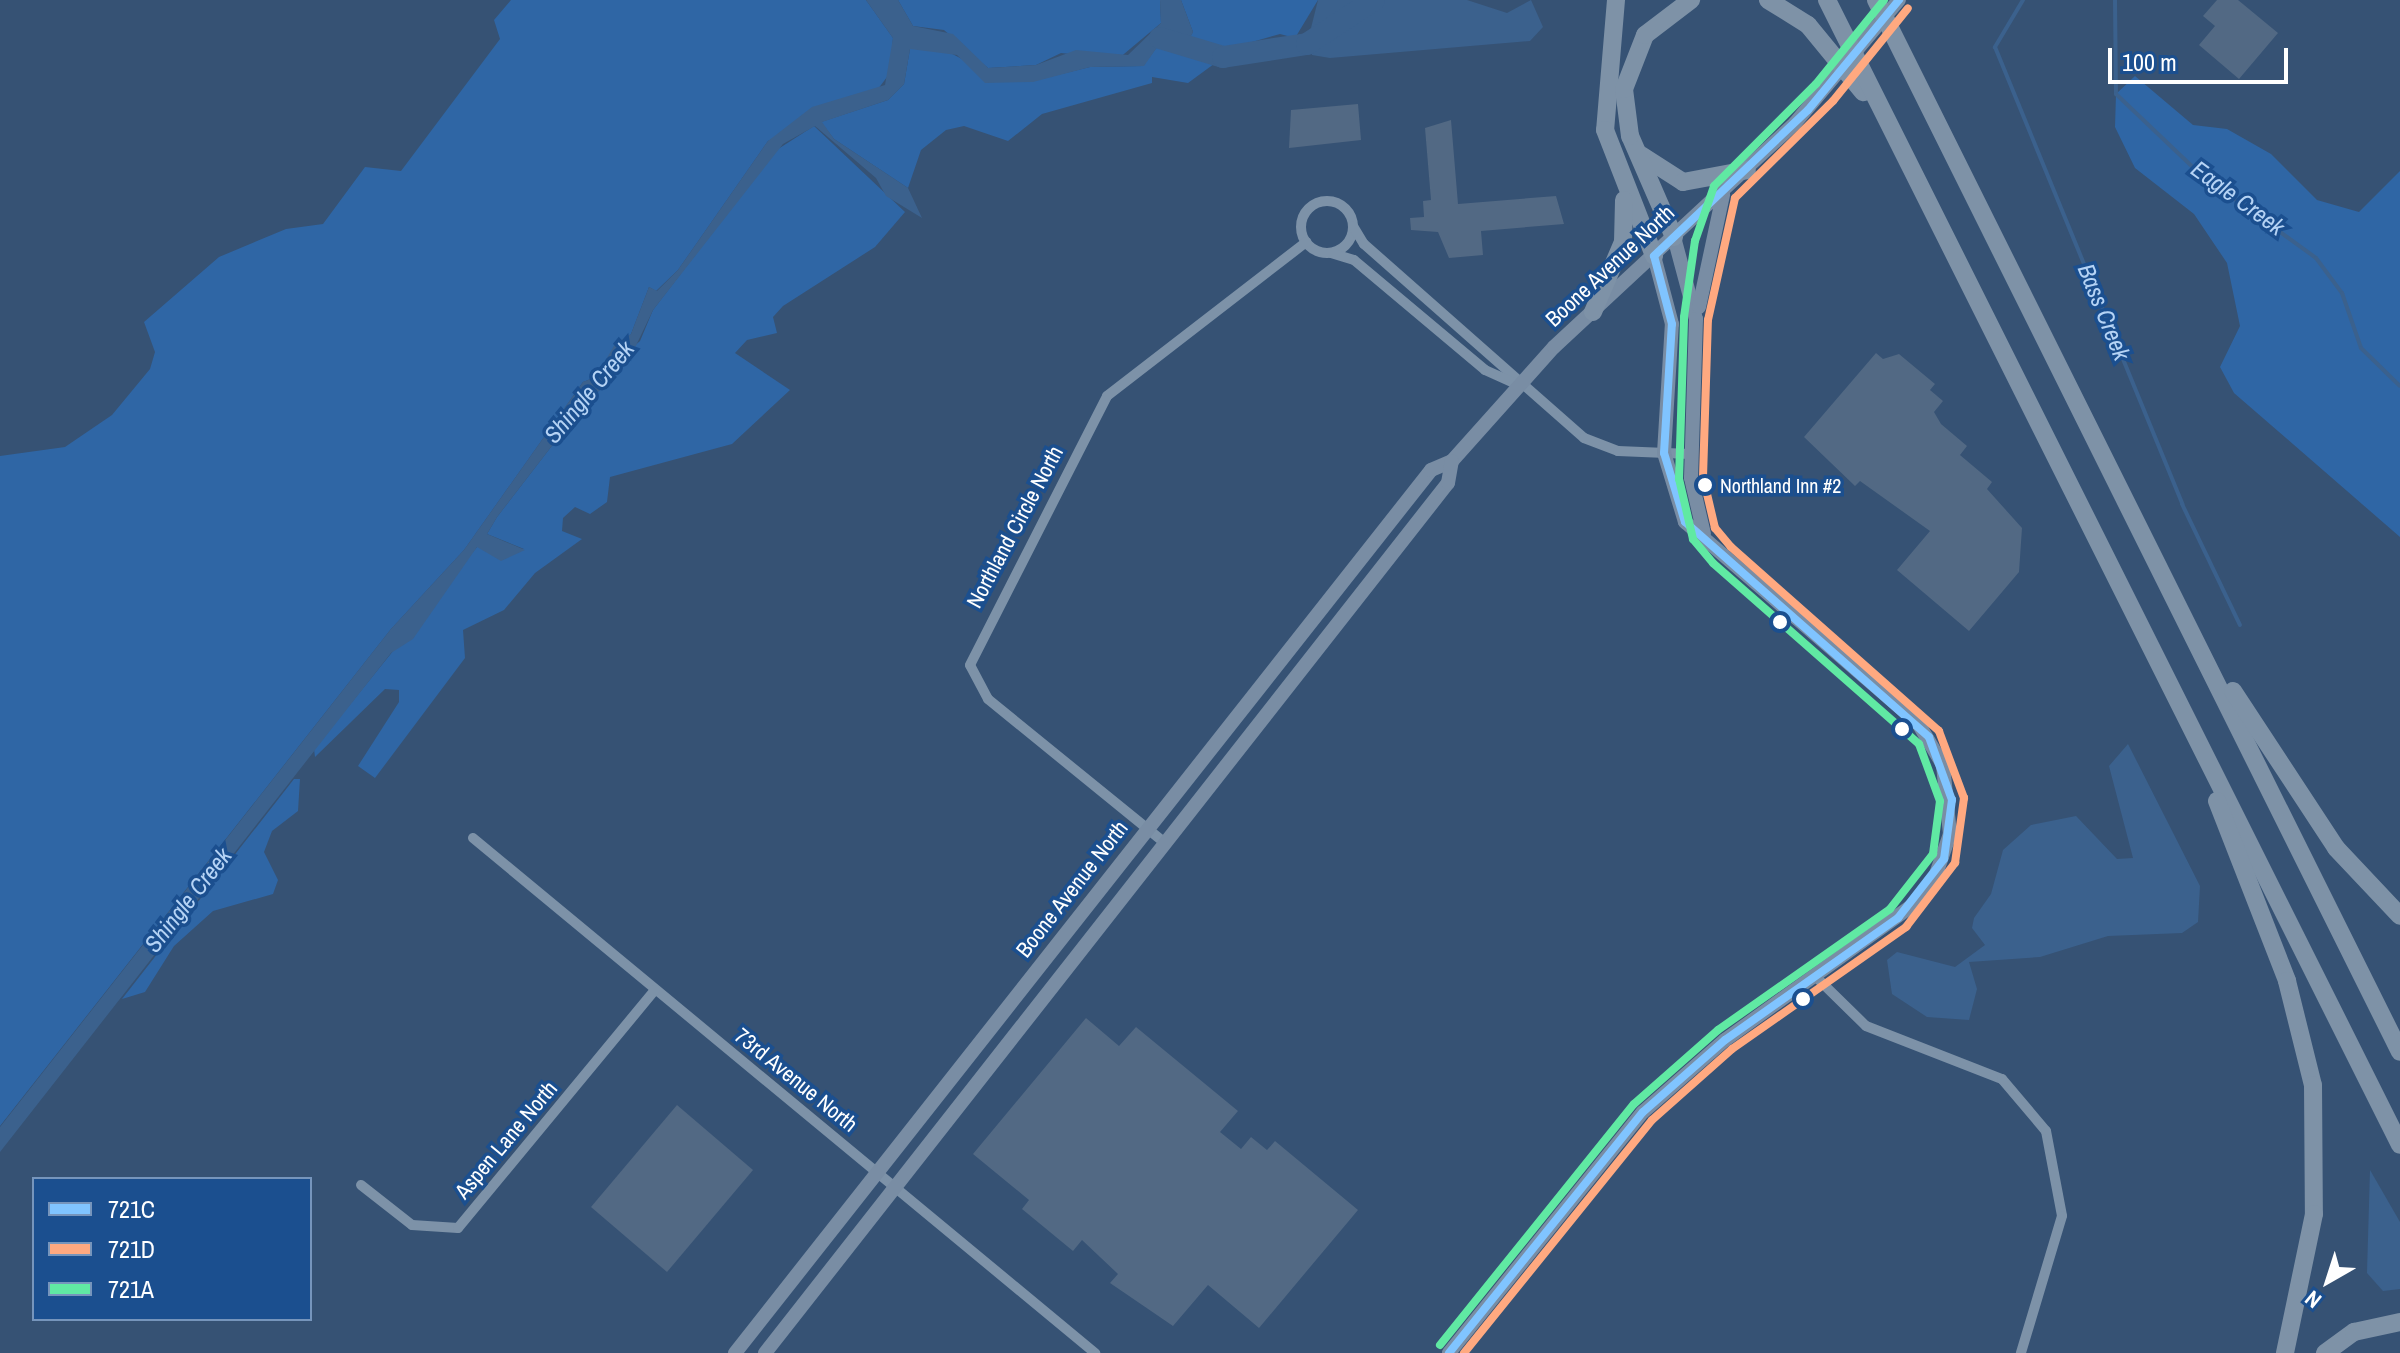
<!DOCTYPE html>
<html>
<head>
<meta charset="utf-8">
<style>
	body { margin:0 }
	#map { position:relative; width:2400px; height:1353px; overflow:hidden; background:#365274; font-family:"Archivo Narrow",sans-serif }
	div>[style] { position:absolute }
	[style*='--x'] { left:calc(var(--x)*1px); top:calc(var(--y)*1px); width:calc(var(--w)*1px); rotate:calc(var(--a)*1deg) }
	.green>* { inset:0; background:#2f66a5 }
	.water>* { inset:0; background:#3b618d }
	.stream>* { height:4px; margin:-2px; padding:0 2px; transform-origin:2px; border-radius:2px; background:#3b618d }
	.river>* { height:22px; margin:-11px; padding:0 11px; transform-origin:11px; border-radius:11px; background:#3b618d }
	.building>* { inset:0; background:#526984 }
	.street>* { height:10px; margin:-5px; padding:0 5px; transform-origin:5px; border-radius:5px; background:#7d92a8 }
	.street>.ring { margin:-5px; padding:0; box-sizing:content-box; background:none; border:10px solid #7d92a8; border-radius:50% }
	.secondary>* { height:14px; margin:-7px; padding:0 7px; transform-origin:7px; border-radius:7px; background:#798da4 }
	.highway>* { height:18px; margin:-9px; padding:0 9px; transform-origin:9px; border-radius:9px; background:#7e92a7 }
	.bus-1>* { height:8px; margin:-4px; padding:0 4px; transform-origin:4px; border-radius:4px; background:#80c4ff }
	.bus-2>* { height:8px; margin:-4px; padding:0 4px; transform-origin:4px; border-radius:4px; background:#ffa980 }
	.bus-3>* { height:8px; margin:-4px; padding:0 4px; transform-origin:4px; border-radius:4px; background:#60e9a3 }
	.dots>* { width:22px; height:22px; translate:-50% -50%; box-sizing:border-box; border:4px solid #1b4f8f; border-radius:50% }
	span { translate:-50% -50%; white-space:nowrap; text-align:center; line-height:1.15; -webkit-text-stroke:7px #1b4f8f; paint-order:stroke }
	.bus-label { font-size:20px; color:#fff }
	.left { translate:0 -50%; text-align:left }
	.street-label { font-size:22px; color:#fff }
	.water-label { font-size:24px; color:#b5d3f5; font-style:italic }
	.legend { position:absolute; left:32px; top:1177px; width:280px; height:144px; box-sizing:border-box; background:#1b4f8f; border:2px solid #7695bc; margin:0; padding:10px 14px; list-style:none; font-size:24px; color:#fff }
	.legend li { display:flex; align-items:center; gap:16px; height:40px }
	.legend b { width:40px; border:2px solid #7695bc }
	.north { position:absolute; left:2288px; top:1241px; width:80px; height:80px; -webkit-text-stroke:6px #1b4f8f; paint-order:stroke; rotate:219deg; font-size:22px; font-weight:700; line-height:32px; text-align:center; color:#fff }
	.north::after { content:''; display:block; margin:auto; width:28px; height:36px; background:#fff; clip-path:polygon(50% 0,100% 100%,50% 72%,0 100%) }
	.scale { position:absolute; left:2108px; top:48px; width:180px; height:36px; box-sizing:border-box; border:4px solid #fff; border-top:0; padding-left:10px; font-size:24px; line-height:28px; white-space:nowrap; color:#fff; -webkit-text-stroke:6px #1b4f8f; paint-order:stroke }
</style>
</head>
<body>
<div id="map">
	<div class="green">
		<div style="clip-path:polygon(511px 0,866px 0,893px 38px,890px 73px,878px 89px,768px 141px,678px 270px,656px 291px,649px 287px,631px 334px,596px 377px,583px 382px,464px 550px,391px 629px,0 1126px,0 456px,65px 447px,112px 415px,150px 369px,155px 352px,144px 322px,219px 257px,286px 229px,323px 224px,365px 167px,401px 171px,500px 39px,494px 20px)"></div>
		<div style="clip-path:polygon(898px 0,1160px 0,1161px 23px,1118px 59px,1061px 53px,1036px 65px,988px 68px,944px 30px,913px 26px)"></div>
		<div style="clip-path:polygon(1181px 0,1318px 0,1295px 38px,1280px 34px,1224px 50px,1187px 42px,1193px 32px)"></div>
		<div style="clip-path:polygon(1160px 43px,1218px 61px,1188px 83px,1152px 77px,1152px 83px,1042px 114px,1008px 141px,964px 126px,946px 130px,921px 150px,908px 188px,834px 139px,821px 122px,888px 100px,904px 84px,910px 49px,917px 46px,941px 48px,1002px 80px,1033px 81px,1090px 67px,1143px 66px)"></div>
		<div style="clip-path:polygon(2135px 76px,2193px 125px,2227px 129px,2271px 154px,2317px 200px,2359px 212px,2400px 171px,2400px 537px,2234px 393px,2220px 367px,2240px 326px,2227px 263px,2194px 214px,2135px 168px,2115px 127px,2116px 94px)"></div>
		<div style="clip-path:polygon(814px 126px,905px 212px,875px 247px,783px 306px,773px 317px,777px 333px,747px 340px,735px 353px,790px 390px,732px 444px,610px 477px,607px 502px,590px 514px,575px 507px,563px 518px,562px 531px,582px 539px,535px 573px,504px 610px,463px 630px,465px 658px,375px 778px,358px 766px,399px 702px,399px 690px,385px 689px,315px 757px,314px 749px,477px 547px,524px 549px,487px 534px,497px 517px,588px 399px,612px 381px,616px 362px,640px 341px,653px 310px,775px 151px)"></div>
		<div style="clip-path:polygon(294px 779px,300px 779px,298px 811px,272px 831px,264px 852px,278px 880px,273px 894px,213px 911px,174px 946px,145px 992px,122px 999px)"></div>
	</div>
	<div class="water">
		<div style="clip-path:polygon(866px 0,898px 0,913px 26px,953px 34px,988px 68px,1036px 65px,1076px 50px,1128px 55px,1161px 23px,1160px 0,1181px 0,1193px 32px,1183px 53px,1160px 43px,1144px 66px,1090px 67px,1033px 82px,985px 83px,957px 55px,910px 49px,904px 84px,888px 100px,822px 122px,834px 139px,908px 188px,922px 218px,886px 196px,876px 178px,815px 126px,783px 144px,653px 310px,632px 354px,616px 363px,612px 381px,588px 399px,497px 517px,487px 534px,525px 550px,501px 561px,477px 547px,413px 639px,391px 653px,0 1152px,0 1127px,391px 629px,464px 550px,583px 382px,596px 377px,615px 344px,631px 334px,649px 287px,657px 291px,678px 270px,768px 141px,812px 107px,885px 85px,893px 38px)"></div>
		<div style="clip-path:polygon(1318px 0,1467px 0,1507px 13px,1531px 0,1543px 27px,1530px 41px,1330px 58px,1312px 55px,1307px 44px)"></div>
		<div style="clip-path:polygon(2128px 744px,2200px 886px,2198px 922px,2182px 933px,2108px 936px,2040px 957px,1969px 962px,1977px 989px,1969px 1020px,1927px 1017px,1892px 994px,1887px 960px,1897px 952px,1955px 967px,1985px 945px,1972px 928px,1974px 918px,1991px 894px,2003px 850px,2031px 825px,2076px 816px,2117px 859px,2133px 858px,2109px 766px)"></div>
		<div style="clip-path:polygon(2370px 1170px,2400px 1222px,2400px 1289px,2383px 1291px,2367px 1273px)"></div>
	</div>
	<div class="stream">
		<div style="--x:2023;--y:0;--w:55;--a:120.8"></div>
		<div style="--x:1995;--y:47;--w:494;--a:67.7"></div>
		<div style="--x:2182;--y:504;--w:134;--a:64.4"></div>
		<div style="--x:2115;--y:0;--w:94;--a:89.4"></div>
		<div style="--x:2116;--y:94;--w:116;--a:43.6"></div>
		<div style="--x:2200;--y:174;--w:143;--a:35.9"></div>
		<div style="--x:2316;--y:258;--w:44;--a:53.4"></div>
		<div style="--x:2342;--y:293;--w:58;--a:70.9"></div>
		<div style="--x:2361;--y:348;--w:54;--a:44.3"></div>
	</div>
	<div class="river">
		<div style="--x:1160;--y:38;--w:66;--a:16.8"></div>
		<div style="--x:1223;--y:57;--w:85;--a:-8.8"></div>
		<div style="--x:1307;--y:44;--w:80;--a:-33.3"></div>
	</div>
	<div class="building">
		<div style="clip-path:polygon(2217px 0,2238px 0,2278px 33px,2239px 79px,2199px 45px,2215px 26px,2203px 16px)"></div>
		<div style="clip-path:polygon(1358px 104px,1361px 140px,1289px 148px,1291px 110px)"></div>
		<div style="clip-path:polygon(1451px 120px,1458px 204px,1556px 196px,1564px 224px,1481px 231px,1483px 255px,1449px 258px,1438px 232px,1411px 230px,1410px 218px,1424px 217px,1423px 201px,1431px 200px,1425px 128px)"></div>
		<div style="clip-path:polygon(1876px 353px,1883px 359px,1899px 354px,1935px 384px,1930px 390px,1943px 401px,1934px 412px,1941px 424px,1967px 446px,1960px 455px,1992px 482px,1987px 489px,2022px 528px,2019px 572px,1969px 631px,1897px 570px,1930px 531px,1860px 481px,1855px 486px,1804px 437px)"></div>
		<div style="clip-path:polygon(1086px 1018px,1119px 1046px,1136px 1027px,1238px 1111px,1220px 1132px,1241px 1149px,1251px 1137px,1267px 1150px,1275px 1141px,1358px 1210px,1259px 1328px,1208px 1285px,1173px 1326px,1110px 1283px,1118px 1274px,1082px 1240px,1073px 1251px,1022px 1209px,1029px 1200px,973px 1154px)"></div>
		<div style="clip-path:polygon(677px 1105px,753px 1170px,667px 1272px,591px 1207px)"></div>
	</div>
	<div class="street">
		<div class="ring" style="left:1301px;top:201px;width:42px;height:42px"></div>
		<div style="--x:1353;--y:226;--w:21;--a:59"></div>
		<div style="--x:1364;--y:244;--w:293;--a:41.4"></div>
		<div style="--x:1584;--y:438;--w:36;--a:21"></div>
		<div style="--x:1618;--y:451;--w:72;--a:2.4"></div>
		<div style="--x:1331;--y:253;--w:24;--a:17"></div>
		<div style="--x:1354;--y:260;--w:171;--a:40"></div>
		<div style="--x:1485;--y:370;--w:34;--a:24"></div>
		<div style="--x:473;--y:838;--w:808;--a:39.62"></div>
		<div style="--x:1165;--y:843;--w:228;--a:-140.9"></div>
		<div style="--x:988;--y:699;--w:38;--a:-118"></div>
		<div style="--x:970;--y:665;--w:302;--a:-63"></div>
		<div style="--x:1107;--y:396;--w:252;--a:-37.7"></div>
		<div style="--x:1816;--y:977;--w:70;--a:44.4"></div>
		<div style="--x:1866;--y:1026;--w:146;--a:21.3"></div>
		<div style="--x:2002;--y:1079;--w:68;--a:49.8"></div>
		<div style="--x:2046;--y:1131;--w:86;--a:79.3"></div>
		<div style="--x:2062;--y:1216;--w:143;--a:106.7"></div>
		<div style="--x:361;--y:1185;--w:65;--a:38.1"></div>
		<div style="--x:412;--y:1225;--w:46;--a:3.7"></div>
		<div style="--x:458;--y:1228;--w:309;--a:-50.4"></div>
	</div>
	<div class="secondary">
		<div style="--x:1674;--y:237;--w:85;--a:75"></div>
		<div style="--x:1696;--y:319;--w:159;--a:91.8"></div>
		<div style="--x:1691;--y:478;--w:57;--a:76.9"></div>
		<div style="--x:1699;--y:307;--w:115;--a:-77.9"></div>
		<div style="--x:735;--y:1353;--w:1124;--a:-51.75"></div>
		<div style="--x:1431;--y:470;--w:23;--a:-23"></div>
		<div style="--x:1452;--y:461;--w:153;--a:-48.2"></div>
		<div style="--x:1554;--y:347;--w:329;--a:-42.9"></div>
		<div style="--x:1795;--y:123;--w:161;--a:-49.8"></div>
		<div style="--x:765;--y:1353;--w:1106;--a:-51.87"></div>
		<div style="--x:1448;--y:483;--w:22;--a:-80"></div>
		<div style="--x:1449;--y:1353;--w:309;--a:-51.2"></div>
		<div style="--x:1643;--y:1112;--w:109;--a:-41.3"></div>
		<div style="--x:1725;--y:1040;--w:231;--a:-35.7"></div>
		<div style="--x:1913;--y:905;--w:36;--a:-52"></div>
		<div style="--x:1935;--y:877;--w:46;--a:-70.8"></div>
		<div style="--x:1950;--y:834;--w:69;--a:-95.8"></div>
		<div style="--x:1943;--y:765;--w:49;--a:-120.8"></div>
		<div style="--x:1918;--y:723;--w:308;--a:-139.2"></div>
		<div style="--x:1685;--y:522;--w:72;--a:-106.9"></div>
		<div style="--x:1664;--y:453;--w:129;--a:-86.5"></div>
		<div style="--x:1672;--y:324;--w:70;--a:-104.8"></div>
	</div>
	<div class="highway">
		<div style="--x:1616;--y:0;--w:130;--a:94.8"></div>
		<div style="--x:1605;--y:130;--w:135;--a:68.7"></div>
		<div style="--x:1768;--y:0;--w:47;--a:32"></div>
		<div style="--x:1808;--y:25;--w:87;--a:50.6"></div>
		<div style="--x:1827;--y:0;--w:1280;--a:63.41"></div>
		<div style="--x:1876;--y:0;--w:1175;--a:63.52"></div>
		<div style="--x:1641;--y:155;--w:50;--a:32.7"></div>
		<div style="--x:1683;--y:182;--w:65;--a:-10.6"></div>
		<div style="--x:1674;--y:237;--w:110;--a:-113.5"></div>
		<div style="--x:1630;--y:136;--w:47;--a:-97.3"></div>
		<div style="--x:1624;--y:89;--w:58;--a:-68.7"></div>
		<div style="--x:1645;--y:35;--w:58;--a:-37.3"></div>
		<div style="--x:1593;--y:312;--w:76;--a:-66.8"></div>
		<div style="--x:1623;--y:242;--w:42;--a:-88.6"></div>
		<div style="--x:2233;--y:691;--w:188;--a:56.7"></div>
		<div style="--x:2336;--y:848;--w:93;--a:46.7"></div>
		<div style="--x:2217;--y:801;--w:193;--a:68.7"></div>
		<div style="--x:2287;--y:981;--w:107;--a:76"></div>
		<div style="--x:2313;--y:1085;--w:129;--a:89.6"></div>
		<div style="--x:2314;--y:1214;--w:142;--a:101.8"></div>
		<div style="--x:2325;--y:1353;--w:36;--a:-36"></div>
		<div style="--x:2354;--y:1332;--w:47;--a:-12.3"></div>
	</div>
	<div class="bus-1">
		<div style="--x:1449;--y:1353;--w:309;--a:-51.2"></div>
		<div style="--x:1643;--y:1112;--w:109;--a:-41.3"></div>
		<div style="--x:1725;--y:1040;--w:212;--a:-35.2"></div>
		<div style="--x:1898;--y:918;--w:75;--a:-52.1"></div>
		<div style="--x:1944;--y:859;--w:60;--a:-82.3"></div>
		<div style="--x:1952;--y:800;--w:67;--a:-110.1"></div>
		<div style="--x:1929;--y:737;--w:325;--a:-138.6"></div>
		<div style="--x:1685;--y:522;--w:72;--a:-106.9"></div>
		<div style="--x:1664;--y:453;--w:129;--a:-86.5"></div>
		<div style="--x:1672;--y:324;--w:70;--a:-104.8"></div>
		<div style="--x:1654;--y:256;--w:212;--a:-43.5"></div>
		<div style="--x:1808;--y:110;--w:143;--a:-50.4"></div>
	</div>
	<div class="bus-2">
		<div style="--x:1464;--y:1353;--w:299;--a:-51.1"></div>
		<div style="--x:1652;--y:1120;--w:107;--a:-41.6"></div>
		<div style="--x:1732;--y:1049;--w:213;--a:-35"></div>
		<div style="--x:1906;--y:927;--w:81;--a:-52.6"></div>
		<div style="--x:1955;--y:863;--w:66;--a:-82.1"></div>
		<div style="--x:1964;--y:798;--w:72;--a:-110.5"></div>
		<div style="--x:1939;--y:731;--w:278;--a:-138.5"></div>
		<div style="--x:1731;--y:547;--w:25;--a:-130"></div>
		<div style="--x:1715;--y:528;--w:52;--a:-103.2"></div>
		<div style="--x:1703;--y:477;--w:157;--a:-88.2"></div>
		<div style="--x:1708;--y:320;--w:125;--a:-77.5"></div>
		<div style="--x:1735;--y:198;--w:138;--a:-44.7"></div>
		<div style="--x:1833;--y:101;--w:119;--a:-51.1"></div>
	</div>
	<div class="bus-3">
		<div style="--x:1440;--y:1345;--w:309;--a:-51.2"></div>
		<div style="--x:1634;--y:1104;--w:112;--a:-41.4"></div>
		<div style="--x:1718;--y:1030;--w:210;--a:-35.1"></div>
		<div style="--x:1890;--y:909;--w:70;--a:-52"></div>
		<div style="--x:1933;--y:854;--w:53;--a:-82.5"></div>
		<div style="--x:1940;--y:801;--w:61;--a:-110.2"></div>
		<div style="--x:1919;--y:744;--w:274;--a:-138.7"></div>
		<div style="--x:1713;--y:563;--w:31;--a:-130"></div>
		<div style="--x:1693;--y:539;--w:62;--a:-103.1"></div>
		<div style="--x:1679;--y:479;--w:162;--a:-88.2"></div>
		<div style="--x:1684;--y:317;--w:77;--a:-81.8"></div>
		<div style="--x:1695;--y:241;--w:58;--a:-70.9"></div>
		<div style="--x:1714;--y:186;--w:144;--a:-45"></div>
		<div style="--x:1816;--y:84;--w:108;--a:-51"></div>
	</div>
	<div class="dots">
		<div style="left:1705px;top:485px;background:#fff"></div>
		<div style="left:1780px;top:622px;background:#fff"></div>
		<div style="left:1902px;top:729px;background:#fff"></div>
		<div style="left:1803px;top:999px;background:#fff"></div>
	</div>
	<div class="bus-label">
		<span class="left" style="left:1720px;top:485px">Northland Inn #2</span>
	</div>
	<div class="street-label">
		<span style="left:1610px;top:266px;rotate:-43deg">Boone Avenue North</span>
		<span style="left:1015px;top:527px;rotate:-62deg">Northland Circle North</span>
		<span style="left:1072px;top:889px;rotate:-52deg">Boone Avenue North</span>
		<span style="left:796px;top:1080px;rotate:39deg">73rd Avenue North</span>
		<span style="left:506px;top:1140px;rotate:-50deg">Aspen Lane North</span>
	</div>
	<div class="water-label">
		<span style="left:2238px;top:198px;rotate:36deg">Eagle Creek</span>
		<span style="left:2104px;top:312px;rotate:68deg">Bass Creek</span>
		<span style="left:589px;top:392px;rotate:-50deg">Shingle Creek</span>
		<span style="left:188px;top:900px;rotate:-52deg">Shingle Creek</span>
	</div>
	<ul class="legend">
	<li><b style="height:10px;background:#80c4ff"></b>721C</li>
	<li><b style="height:10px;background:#ffa980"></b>721D</li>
	<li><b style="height:10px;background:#60e9a3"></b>721A</li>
	</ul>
	<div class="north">N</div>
	<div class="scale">100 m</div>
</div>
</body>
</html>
